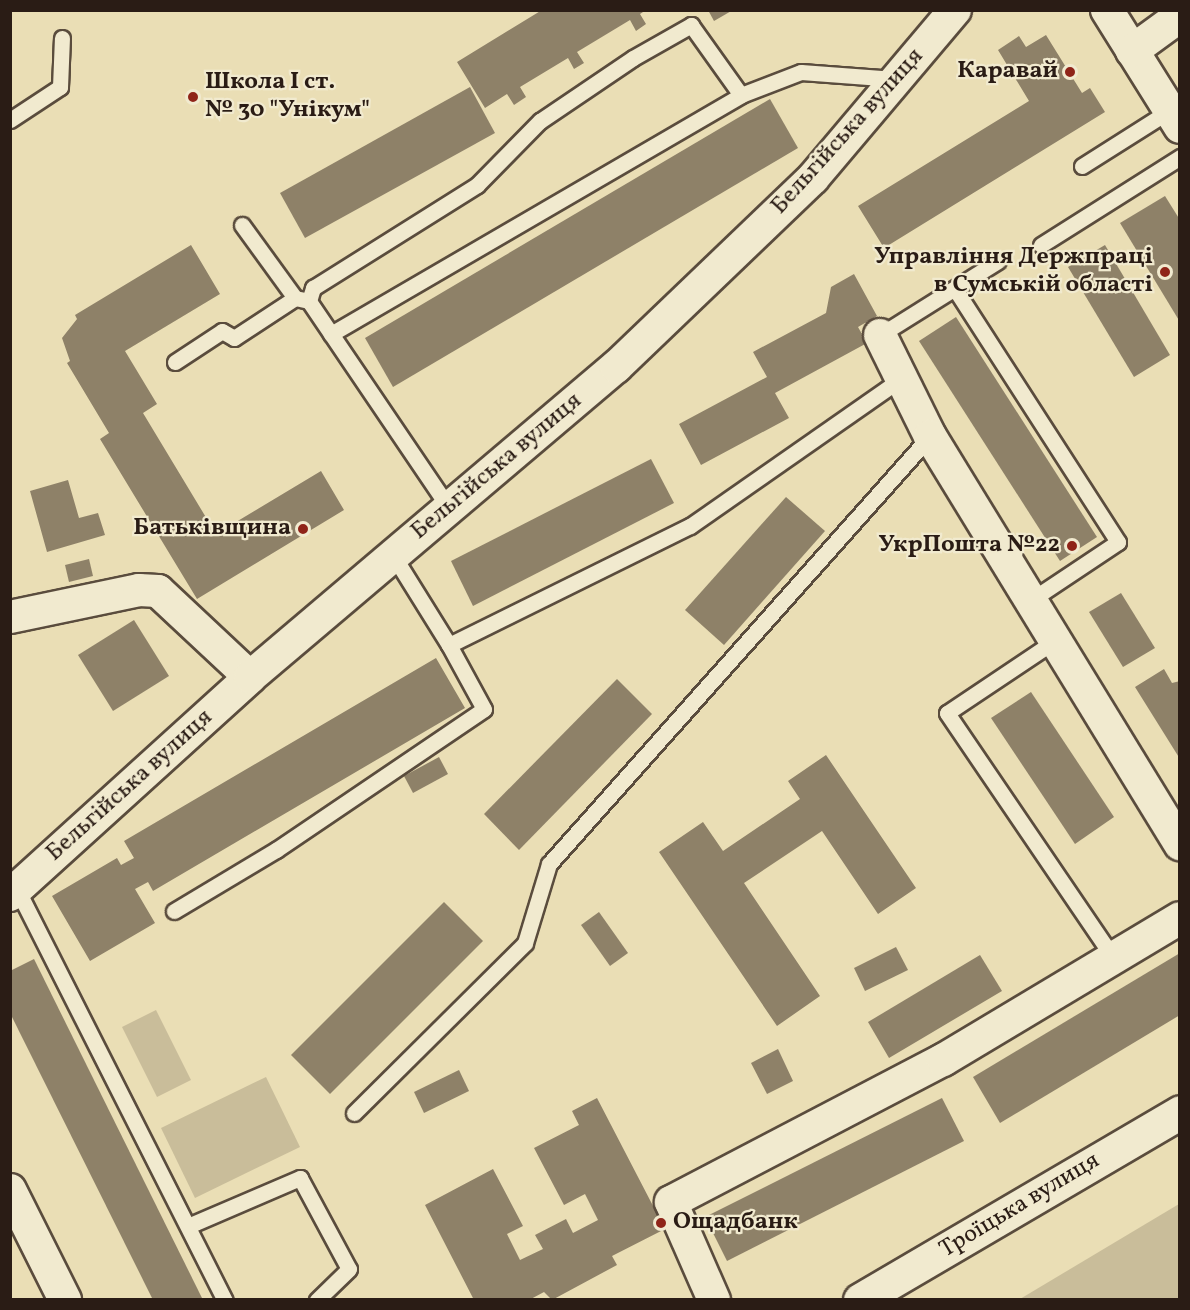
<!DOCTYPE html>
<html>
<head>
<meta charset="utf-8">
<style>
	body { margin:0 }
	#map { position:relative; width:1190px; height:1310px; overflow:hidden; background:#eadeb5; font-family:Vollkorn,serif }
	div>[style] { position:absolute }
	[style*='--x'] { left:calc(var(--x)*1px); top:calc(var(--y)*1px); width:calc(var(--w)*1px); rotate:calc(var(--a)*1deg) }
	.green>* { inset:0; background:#c9bd9a }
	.building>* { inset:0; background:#8e8168 }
	.roads { filter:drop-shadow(2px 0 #5a4c3d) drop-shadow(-2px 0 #5a4c3d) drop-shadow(0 2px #5a4c3d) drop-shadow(0 -2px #5a4c3d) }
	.lane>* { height:15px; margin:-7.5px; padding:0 7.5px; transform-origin:7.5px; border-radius:7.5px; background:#f1eacf }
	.street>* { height:32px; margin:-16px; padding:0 16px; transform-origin:16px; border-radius:16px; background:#f1eacf }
	.secondary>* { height:33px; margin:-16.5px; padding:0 16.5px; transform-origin:16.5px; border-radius:16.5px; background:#f1eacf }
	.dots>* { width:16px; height:16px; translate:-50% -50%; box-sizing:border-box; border:3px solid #f1eacf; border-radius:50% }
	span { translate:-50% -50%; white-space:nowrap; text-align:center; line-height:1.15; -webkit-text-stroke:4.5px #f1eacf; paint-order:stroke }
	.poi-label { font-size:24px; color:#2a1c15; font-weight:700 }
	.right { translate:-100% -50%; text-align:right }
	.left { translate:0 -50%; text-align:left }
	.street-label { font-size:24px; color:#2a1c15 }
	.frame { position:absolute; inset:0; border:12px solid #2a1c15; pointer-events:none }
</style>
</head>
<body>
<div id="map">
	<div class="green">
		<div style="clip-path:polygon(156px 1010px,191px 1080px,157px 1097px,122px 1027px)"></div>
		<div style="clip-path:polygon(266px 1077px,300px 1147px,195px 1198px,161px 1128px)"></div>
		<div style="clip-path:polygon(1179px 1204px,1179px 1299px,1020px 1299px)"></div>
	</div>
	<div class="building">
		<div style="clip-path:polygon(542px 10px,646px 10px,640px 14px,646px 24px,636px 31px,630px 20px,577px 52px,584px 63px,574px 69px,568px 58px,520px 87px,526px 97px,514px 105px,507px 94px,485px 108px,457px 62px)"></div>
		<div style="clip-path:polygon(708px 10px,733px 10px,714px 21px)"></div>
		<div style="clip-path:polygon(1046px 35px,1082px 93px,1090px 88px,1105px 112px,884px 248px,858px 206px,1029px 101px,998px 50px,1019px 36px,1026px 47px)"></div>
		<div style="clip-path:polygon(470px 87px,495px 133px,305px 238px,280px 193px)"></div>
		<div style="clip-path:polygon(770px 99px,798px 148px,393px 387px,365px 338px)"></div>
		<div style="clip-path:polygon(1165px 196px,1180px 220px,1180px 322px,1120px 223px)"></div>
		<div style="clip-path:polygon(191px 245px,220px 294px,125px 351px,157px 404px,143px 413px,216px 534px,321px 471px,344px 510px,197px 599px,100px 439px,109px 433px,67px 363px,70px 361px,62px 338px,77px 319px,75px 315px)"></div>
		<div style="clip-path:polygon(1105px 245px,1170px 355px,1134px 377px,1068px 267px)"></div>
		<div style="clip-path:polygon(854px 274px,877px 316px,858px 327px,867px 343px,775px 393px,789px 418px,701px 465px,679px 424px,767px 377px,753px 352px,826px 313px,831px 287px)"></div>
		<div style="clip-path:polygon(956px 317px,1097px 537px,1060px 561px,919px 341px)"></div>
		<div style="clip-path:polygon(651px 459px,674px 503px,473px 606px,451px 561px)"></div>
		<div style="clip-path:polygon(68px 480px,79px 518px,98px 513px,105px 535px,47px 552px,30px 491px)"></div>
		<div style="clip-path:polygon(786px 497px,825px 531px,724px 645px,685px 610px)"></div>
		<div style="clip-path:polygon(89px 559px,93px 576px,69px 582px,65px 565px)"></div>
		<div style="clip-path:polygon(1121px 593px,1155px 648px,1123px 667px,1089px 612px)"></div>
		<div style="clip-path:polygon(134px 620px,169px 676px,113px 711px,78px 655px)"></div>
		<div style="clip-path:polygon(436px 658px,465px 708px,153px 891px,148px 882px,135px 889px,155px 923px,90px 961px,52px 896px,117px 858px,121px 865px,134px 858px,124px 841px)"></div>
		<div style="clip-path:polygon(1164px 669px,1172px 683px,1180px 681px,1180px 759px,1135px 687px)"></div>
		<div style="clip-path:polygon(617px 679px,652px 714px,519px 850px,484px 814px)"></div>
		<div style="clip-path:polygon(1031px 692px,1114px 817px,1075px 844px,991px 718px)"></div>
		<div style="clip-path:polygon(826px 755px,916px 888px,878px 914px,822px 831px,744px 883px,820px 996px,777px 1026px,659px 852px,703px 822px,723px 851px,800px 799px,788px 781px)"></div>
		<div style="clip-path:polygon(439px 757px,448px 774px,413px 793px,404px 776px)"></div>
		<div style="clip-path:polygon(444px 902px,483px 941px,330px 1094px,291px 1055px)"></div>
		<div style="clip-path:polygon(599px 912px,628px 953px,610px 966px,581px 925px)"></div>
		<div style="clip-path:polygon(896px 947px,908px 970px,865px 991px,854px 968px)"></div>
		<div style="clip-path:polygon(1180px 953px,1180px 1015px,1000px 1123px,973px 1077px)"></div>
		<div style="clip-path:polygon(980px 955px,1002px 991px,889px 1058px,868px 1022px)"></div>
		<div style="clip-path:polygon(34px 959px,203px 1300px,153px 1300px,10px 1013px,10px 971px)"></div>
		<div style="clip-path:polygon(778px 1049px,793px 1081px,767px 1094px,751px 1063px)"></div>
		<div style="clip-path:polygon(459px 1070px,469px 1091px,424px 1113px,414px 1092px)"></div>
		<div style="clip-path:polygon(597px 1098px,665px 1229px,612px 1256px,617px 1265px,552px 1300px,544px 1292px,529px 1300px,474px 1300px,425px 1205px,493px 1169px,523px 1226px,507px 1234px,520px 1260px,543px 1249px,535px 1235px,566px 1219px,573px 1233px,598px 1220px,585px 1194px,564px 1205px,534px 1148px,579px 1125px,572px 1111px)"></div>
		<div style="clip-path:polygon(942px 1098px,964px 1141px,727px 1261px,705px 1217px)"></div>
	</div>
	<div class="roads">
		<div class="lane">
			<div style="--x:10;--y:120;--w:60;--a:-33.4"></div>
			<div style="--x:60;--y:87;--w:49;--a:-87.7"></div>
			<div style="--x:1082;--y:166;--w:103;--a:-32.3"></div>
			<div style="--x:242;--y:225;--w:90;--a:54"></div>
			<div style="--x:1041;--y:245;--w:165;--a:-32.3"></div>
			<div style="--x:955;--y:289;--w:301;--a:57.2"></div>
			<div style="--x:1118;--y:542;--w:105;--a:146.3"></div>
			<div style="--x:331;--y:334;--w:475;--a:-30.2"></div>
			<div style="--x:880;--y:335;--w:139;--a:-32.1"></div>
			<div style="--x:175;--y:362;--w:56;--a:-33.4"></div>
			<div style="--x:222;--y:331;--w:14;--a:30"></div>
			<div style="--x:234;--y:338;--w:73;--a:-33.3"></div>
			<div style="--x:295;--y:298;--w:14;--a:12"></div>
			<div style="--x:449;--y:508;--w:250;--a:-124.1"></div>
			<div style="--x:309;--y:301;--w:14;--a:-73"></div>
			<div style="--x:313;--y:288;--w:194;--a:-32.1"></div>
			<div style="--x:477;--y:185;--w:90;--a:-45.5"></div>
			<div style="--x:540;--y:121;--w:112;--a:-34.1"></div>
			<div style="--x:633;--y:58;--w:67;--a:-29.6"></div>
			<div style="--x:691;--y:25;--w:86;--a:54.5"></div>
			<div style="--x:741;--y:95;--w:64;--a:-21"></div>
			<div style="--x:801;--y:72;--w:94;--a:4.3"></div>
			<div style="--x:393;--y:555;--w:106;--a:58.1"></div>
			<div style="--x:449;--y:645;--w:269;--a:-26.3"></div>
			<div style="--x:690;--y:526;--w:257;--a:-34.9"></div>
			<div style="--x:1056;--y:640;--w:131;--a:146.2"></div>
			<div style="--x:947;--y:713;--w:295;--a:55.8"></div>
			<div style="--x:17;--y:889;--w:461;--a:63.2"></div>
			<div style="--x:174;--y:911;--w:119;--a:-30.9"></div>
			<div style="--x:276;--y:850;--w:251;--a:-34.1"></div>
			<div style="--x:484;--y:709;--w:73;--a:-118.7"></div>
			<div style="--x:354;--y:1113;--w:241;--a:-44.8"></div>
			<div style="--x:525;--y:943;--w:83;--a:-73.1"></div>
			<div style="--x:549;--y:864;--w:573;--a:-48.32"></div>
			<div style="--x:188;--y:1226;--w:122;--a:-23.2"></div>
			<div style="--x:300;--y:1178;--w:103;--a:61.7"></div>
			<div style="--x:349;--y:1269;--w:45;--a:135.9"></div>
		</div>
		<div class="street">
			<div style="--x:1107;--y:10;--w:138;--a:58"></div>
			<div style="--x:1132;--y:51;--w:59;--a:-36.1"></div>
			<div style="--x:880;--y:335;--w:113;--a:63.7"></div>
			<div style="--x:930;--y:436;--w:479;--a:58.5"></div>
			<div style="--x:10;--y:617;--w:132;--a:-11.8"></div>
			<div style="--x:139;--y:590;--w:19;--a:3"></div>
			<div style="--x:158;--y:591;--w:126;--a:43.1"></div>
			<div style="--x:10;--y:895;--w:324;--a:-42.2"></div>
			<div style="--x:250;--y:677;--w:480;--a:-40.3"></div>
			<div style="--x:616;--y:367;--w:273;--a:-43.8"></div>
			<div style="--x:813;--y:178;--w:220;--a:-49.8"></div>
			<div style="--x:10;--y:1190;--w:123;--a:63.4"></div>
			<div style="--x:714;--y:1300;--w:107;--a:-113.7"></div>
			<div style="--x:671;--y:1202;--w:307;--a:-27.6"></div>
			<div style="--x:943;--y:1060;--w:276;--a:-30.9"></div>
		</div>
		<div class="secondary">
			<div style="--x:860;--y:1300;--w:371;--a:-30.4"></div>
		</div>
	</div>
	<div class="dots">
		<div style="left:1070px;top:72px;background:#8f2418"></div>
		<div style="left:193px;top:97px;background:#8f2418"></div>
		<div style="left:1165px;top:272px;background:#8f2418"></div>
		<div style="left:303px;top:529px;background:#8f2418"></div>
		<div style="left:1072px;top:546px;background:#8f2418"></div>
		<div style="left:661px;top:1223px;background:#8f2418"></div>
	</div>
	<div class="poi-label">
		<span class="right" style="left:1058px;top:72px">Каравай</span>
		<span class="left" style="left:205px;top:97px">Школа І ст.<br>№ 30 "Унікум"</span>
		<span class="right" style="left:1153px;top:272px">Управління Держпраці<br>в Сумській області</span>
		<span class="right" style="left:291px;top:529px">Батьківщина</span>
		<span class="right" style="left:1060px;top:546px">УкрПошта №22</span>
		<span class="left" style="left:673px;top:1223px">Ощадбанк</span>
	</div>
	<div class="street-label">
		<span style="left:848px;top:132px;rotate:-48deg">Бельгійська вулиця</span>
		<span style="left:497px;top:467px;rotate:-40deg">Бельгійська вулиця</span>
		<span style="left:130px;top:786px;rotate:-42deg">Бельгійська вулиця</span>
		<span style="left:1020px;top:1206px;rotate:-31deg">Троїцька вулиця</span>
	</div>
	<div class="frame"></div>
</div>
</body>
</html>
